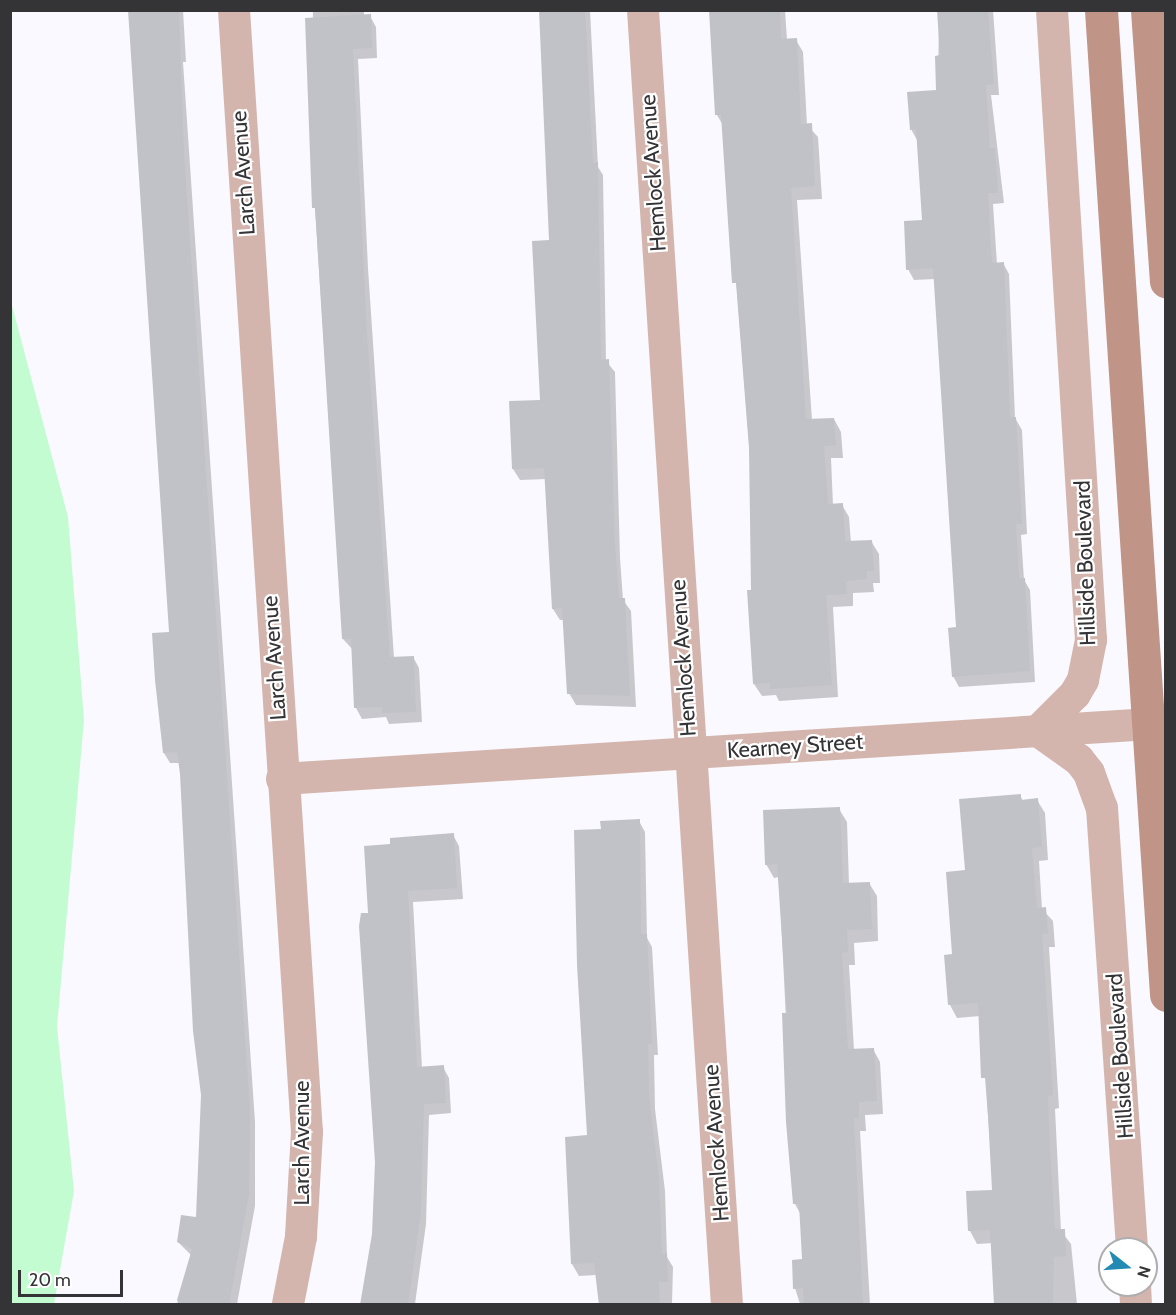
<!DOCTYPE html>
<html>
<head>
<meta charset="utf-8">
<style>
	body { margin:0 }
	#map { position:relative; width:1176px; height:1315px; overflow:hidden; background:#f9f9ff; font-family:Cabin,sans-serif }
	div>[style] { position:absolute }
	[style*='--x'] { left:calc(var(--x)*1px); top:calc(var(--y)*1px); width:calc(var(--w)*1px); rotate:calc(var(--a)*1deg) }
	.green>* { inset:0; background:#c4fcd1 }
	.shadow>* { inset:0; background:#0003 }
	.building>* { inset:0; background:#c1c1c8 }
	.minor>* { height:32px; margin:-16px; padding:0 16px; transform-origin:16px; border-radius:16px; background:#d4b5ad }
	.secondary>* { height:33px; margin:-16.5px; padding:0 16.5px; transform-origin:16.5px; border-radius:16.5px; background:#c09487 }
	span { translate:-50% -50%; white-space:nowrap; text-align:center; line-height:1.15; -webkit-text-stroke:4.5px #fff; paint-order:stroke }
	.street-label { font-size:22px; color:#343437 }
	.frame { position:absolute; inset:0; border:12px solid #343437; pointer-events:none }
	.north { position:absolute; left:1098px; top:1237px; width:60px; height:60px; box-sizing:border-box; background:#fff; border:2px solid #aeaeaf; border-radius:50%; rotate:107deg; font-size:16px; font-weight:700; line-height:24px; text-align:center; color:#343437 }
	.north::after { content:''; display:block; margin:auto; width:21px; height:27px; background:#238bb3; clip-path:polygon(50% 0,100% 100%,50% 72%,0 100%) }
	.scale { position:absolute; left:18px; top:1270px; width:105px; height:27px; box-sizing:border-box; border:3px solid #343437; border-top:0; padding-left:8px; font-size:18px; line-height:21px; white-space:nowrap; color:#343437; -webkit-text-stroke:4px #fff; paint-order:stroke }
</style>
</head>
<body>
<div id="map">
	<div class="green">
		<div style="clip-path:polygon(10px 298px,68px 517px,84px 720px,57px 1027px,74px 1191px,54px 1304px,10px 1304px)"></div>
	</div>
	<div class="shadow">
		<div style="clip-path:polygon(130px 10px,183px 10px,186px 62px,183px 62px,255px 1122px,255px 1206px,237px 1304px,177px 1304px,192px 1256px,178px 1242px,198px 1219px,202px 1095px,180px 763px,170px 763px,164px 753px,170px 633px)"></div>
		<div style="clip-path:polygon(313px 10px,364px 10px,364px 16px,370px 16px,376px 27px,377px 58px,358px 59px,368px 268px,394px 658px,413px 657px,419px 668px,422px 722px,389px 724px,386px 717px,362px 719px,356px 708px,353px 650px,343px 639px,310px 130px)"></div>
		<div style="clip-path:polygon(541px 10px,590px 10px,598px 167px,603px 175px,606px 361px,615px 372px,620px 558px,623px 600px,631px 611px,636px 707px,576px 705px,569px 693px,565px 620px,560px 620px,553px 609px,547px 479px,520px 480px,513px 469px,541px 401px,551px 241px)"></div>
		<div style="clip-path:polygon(710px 10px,785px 10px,787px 40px,796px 40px,803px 52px,807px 125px,818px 137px,822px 199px,797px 200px,812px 420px,834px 419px,841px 432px,843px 458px,831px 458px,833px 505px,842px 505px,849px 517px,851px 543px,871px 541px,879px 554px,880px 583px,873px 583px,874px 592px,853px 593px,853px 606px,833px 607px,838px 697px,779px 701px,776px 695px,762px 696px,754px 684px,754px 505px,724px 127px,717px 115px)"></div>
		<div style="clip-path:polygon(939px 10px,993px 10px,999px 95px,991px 95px,1004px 203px,993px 204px,997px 264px,1003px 263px,1009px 274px,1015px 418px,1022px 430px,1027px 534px,1021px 535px,1024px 580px,1030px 590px,1035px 682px,959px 687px,953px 676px,958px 628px,935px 279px,914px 280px,908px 269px,924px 222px,917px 140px,911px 129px,938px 91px)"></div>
		<div style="clip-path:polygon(1020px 795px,1023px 801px,1037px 800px,1045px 813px,1048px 860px,1039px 861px,1042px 909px,1053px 921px,1055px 947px,1049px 947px,1059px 1108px,1055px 1109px,1061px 1231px,1071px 1244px,1077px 1304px,996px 1304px,993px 1243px,977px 1244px,970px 1231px,994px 1191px,980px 1016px,957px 1018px,950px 1005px,954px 955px,967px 872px)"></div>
		<div style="clip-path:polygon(839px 809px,847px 822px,849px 884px,869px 883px,877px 896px,878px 941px,854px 943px,855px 965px,849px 965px,854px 1050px,873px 1049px,880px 1062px,883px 1114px,865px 1115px,866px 1131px,860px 1131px,870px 1304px,800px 1304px,795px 1288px,803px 1260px,801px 1215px,795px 1204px,779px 877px,774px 878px,766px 864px)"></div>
		<div style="clip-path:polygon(639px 821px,645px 832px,647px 938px,652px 947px,658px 1055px,654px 1055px,655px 1109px,665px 1191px,667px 1257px,673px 1267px,672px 1304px,600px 1304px,596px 1275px,579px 1276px,572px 1264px,589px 1137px,602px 831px)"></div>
		<div style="clip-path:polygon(453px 835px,459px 846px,463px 899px,413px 902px,422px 1068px,443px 1067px,449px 1078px,451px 1113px,429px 1115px,426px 1224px,415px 1304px,362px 1304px,374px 1235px,376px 1162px,369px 914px,392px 846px)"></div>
	</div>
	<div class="building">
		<div style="clip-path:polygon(128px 10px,179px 10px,184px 154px,250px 1110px,249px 1194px,229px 1305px,180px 1305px,177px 1300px,192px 1249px,177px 1242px,181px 1215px,196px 1217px,201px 1095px,193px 1031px,180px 774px,177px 752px,163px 753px,155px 680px,152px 633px,169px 632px)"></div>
		<div style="clip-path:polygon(539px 10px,585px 10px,593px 163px,598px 162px,601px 360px,609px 359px,615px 545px,619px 598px,625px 598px,630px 696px,567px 694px,562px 608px,552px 609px,544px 468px,512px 469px,509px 401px,540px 400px,532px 241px,549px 240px)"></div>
		<div style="clip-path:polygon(709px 10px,780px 10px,781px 39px,797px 38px,801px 124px,812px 123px,815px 186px,791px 188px,806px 419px,834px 418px,836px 445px,824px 446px,828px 504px,843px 503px,845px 541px,872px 540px,874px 571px,867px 571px,867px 579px,846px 581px,847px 594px,826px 595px,832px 685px,770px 689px,770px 683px,753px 684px,747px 590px,751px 590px,749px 448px,736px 283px,732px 283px,721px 115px,715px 115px)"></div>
		<div style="clip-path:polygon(937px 10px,988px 10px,994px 84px,986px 85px,990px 148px,995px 148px,998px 193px,988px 193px,992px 263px,1004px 262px,1010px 417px,1016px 417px,1022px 524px,1016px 524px,1019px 578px,1025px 578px,1030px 671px,952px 677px,948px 628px,956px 627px,933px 268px,906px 270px,904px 221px,922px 220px,916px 129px,910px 130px,907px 92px,936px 90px,935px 56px,940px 55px)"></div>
		<div style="clip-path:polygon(371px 14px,372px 48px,353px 49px,367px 334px,390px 657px,414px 656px,416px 712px,382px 713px,382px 707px,354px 708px,351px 639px,342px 639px,315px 208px,312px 208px,305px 18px)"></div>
		<div style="clip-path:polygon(1021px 794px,1021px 800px,1038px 798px,1042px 847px,1032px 848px,1037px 908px,1046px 907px,1048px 934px,1042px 934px,1053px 1095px,1048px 1096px,1050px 1149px,1055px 1229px,1065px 1229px,1066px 1256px,1054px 1257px,1053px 1305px,994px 1305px,990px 1230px,968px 1231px,966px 1191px,992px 1190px,986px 1078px,981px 1078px,978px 1003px,948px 1005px,944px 955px,952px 954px,946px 872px,965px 870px,959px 799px)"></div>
		<div style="clip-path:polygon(840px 807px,843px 883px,870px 882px,872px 929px,847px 930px,848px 952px,842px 953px,848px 1049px,874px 1048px,877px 1101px,859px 1102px,859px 1118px,854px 1118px,863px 1305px,804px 1305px,803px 1288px,793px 1289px,792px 1260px,802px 1259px,799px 1204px,793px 1204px,786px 1122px,782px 1013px,787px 1013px,777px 864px,765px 865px,763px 810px)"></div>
		<div style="clip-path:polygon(640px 819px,641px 934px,647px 934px,652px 1043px,648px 1044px,649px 1096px,659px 1178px,662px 1254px,667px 1253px,668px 1282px,659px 1282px,660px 1305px,599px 1305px,594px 1263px,571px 1264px,565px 1137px,587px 1135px,577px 965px,574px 830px,601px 829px,600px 821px)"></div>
		<div style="clip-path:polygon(454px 833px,457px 888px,408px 891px,417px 1067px,444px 1065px,446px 1103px,424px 1104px,421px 1212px,408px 1305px,360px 1305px,372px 1234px,375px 1162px,359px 926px,361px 913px,368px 913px,364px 846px,390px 844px,390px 838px)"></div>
	</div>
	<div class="minor">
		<div style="--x:234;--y:10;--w:1124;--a:86.28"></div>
		<div style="--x:307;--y:1132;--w:105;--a:93.3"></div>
		<div style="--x:301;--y:1237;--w:68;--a:101"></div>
		<div style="--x:643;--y:10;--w:1297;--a:86.29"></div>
		<div style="--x:1038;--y:731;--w:52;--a:-45"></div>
		<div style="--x:1075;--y:694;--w:16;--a:-60"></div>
		<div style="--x:1083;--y:680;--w:41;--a:-78.7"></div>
		<div style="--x:1091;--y:640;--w:631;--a:-93.54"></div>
		<div style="--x:1038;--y:731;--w:50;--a:35.3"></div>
		<div style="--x:1079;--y:760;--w:16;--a:52"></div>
		<div style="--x:1089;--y:773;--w:37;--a:70"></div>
		<div style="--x:1102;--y:808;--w:442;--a:86.1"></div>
		<div style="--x:282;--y:779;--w:886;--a:-3.62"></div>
		<div style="--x:1135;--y:1285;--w:19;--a:87"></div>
	</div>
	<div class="secondary">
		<div style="--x:1101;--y:10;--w:987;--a:86.22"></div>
		<div style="--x:1147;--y:10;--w:272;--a:86"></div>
	</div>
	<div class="street-label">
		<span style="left:243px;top:173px;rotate:-94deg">Larch Avenue</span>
		<span style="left:653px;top:173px;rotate:-94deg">Hemlock Avenue</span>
		<span style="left:1085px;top:563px;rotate:-92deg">Hillside Boulevard</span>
		<span style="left:274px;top:658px;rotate:-94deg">Larch Avenue</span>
		<span style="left:683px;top:658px;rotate:-94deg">Hemlock Avenue</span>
		<span style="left:795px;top:746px;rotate:-4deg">Kearney Street</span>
		<span style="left:1120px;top:1056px;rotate:-94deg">Hillside Boulevard</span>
		<span style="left:302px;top:1143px;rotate:-90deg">Larch Avenue</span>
		<span style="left:716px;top:1143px;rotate:-94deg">Hemlock Avenue</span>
	</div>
	<div class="frame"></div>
	<div class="north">N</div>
	<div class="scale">20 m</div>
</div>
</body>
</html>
